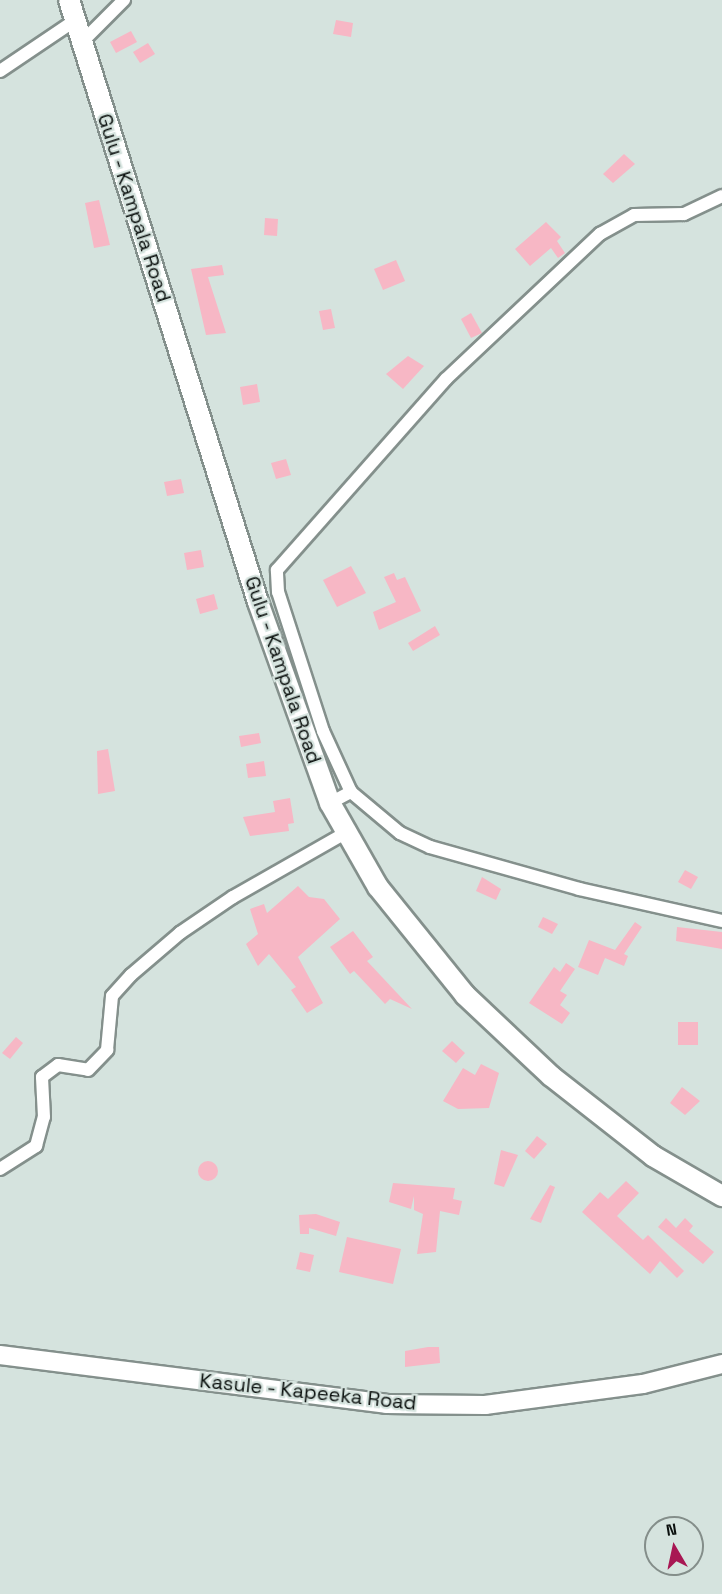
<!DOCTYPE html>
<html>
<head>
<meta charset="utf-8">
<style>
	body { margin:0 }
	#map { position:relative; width:722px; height:1594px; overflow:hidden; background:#d5e3de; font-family:"Space Grotesk",sans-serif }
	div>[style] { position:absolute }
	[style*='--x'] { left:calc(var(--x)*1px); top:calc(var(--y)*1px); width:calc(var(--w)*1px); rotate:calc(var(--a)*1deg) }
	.building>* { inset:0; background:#f7b7c5 }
	.round { border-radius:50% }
	.roads { filter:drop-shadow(2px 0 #84908c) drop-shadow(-2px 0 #84908c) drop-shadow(0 2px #84908c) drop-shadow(0 -2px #84908c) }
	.street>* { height:12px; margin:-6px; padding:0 6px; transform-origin:6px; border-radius:6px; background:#fff }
	.secondary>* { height:18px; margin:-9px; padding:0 9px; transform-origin:9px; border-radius:9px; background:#fff }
	.primary>* { height:20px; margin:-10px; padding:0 10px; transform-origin:10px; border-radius:10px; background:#fff }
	span { translate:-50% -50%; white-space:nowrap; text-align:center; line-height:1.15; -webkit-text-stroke:4.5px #d5e3de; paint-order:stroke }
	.street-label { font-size:20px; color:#0a0f0d }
	.north { position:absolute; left:644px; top:1516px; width:60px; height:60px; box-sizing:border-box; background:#d5e3de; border:2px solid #848e8a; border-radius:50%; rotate:351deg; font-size:16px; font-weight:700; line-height:24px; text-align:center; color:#0a0f0d }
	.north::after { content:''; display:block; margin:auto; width:21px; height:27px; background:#a81753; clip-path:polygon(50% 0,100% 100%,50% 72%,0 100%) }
</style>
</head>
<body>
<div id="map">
	<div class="building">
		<div style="clip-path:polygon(336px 20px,353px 23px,351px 37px,333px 34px)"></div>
		<div style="clip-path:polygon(131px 31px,137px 42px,116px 53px,110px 42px)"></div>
		<div style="clip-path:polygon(148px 43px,155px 54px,140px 63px,133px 52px)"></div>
		<div style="clip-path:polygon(624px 154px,635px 164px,613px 183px,603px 174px)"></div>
		<div style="clip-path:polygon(99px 200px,110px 245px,94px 248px,85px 203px)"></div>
		<div style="clip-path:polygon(265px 218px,278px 219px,277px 236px,264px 235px)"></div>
		<div style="clip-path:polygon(546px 222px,561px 237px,557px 241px,565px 253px,558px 258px,551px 248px,530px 266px,515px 249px)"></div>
		<div style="clip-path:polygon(396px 260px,405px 281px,383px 290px,374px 269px)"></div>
		<div style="clip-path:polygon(222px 265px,224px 275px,208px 277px,226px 333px,206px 335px,191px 269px)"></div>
		<div style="clip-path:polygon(331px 309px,335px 328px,323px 330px,319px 311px)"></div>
		<div style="clip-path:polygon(471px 313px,482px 333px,471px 338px,461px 319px)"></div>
		<div style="clip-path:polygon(408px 356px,424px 366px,403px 389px,386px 374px)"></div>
		<div style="clip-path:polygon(257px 384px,260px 402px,243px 405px,240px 387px)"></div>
		<div style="clip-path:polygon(286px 459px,291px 475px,276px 479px,271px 463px)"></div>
		<div style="clip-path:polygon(181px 479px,184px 493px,167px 496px,164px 482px)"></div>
		<div style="clip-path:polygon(201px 550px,204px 567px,187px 570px,184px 553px)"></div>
		<div style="clip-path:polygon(351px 566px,366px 593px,337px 607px,323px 580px)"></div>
		<div style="clip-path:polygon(394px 573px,397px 580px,405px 577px,421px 611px,379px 630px,373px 612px,396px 602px,384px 577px)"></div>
		<div style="clip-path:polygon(214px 594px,218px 609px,200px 614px,196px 599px)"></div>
		<div style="clip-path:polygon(435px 626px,440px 635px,413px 651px,408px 643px)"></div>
		<div style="clip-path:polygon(259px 733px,261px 743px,241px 747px,239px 736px)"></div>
		<div style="clip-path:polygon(108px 749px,115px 791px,98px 794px,97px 751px)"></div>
		<div style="clip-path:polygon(264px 761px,266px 776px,248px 778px,246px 764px)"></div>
		<div style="clip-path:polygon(290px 798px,294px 823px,288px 824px,289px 831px,250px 836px,243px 817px,275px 812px,273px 801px)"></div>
		<div style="clip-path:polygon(685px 870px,698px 877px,691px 889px,678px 882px)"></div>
		<div style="clip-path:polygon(482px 877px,501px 889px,496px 900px,476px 891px)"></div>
		<div style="clip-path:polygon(298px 886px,309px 897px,324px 899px,340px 919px,298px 957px,323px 1003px,307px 1013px,291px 990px,296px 987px,269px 954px,258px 966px,246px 944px,258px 934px,250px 909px,264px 904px,267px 913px)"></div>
		<div style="clip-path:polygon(543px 917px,558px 924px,552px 934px,538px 927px)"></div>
		<div style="clip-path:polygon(635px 922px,642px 927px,624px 954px,628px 956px,624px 966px,605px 958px,598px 975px,578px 967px,589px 940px,615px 950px)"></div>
		<div style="clip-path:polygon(677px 927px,722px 932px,722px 949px,676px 941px)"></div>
		<div style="clip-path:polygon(353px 931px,373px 957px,367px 961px,412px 1009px,390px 999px,385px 1004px,354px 971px,350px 974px,330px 947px)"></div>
		<div style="clip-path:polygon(566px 963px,575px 969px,560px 991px,567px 995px,560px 1005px,570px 1013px,562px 1024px,529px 1003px,554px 967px,560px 972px)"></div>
		<div style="clip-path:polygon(678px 1022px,698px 1022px,698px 1045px,678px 1045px)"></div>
		<div style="clip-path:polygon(16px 1037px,23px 1043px,10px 1059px,2px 1053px)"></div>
		<div style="clip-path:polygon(452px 1041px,465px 1053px,456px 1063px,442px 1051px)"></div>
		<div style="clip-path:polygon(481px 1064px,499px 1073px,489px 1108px,458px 1109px,443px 1101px,463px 1068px,475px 1075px)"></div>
		<div style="clip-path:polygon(682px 1087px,700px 1101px,685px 1115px,670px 1103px)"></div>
		<div style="clip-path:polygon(537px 1136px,547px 1144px,534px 1159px,525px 1151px)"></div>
		<div style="clip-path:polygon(501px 1150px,518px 1155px,504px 1187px,494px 1184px)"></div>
		<div class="round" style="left:198px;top:1161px;width:20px;height:20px"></div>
		<div style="clip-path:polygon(626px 1181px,639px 1193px,617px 1216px,643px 1240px,648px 1235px,684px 1271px,677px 1278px,660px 1261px,650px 1274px,582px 1212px,600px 1192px,608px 1199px)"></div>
		<div style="clip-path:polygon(393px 1183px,455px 1188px,453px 1199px,462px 1201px,459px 1215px,440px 1211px,436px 1252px,417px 1254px,423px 1214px,414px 1210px,414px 1196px,411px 1209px,389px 1202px)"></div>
		<div style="clip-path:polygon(550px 1185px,555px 1187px,541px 1223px,530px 1219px)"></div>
		<div style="clip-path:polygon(316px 1214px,340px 1222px,336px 1236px,309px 1228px,309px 1234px,300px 1234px,299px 1215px)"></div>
		<div style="clip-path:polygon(666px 1218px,676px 1228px,685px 1218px,693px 1226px,689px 1231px,714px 1252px,703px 1264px,658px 1227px)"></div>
		<div style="clip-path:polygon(347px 1237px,401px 1249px,393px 1284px,339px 1272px)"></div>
		<div style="clip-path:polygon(300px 1252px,314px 1255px,310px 1272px,296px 1269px)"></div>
		<div style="clip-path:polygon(428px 1347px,439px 1347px,440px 1363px,405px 1367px,405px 1351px)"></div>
	</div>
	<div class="roads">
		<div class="street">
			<div style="--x:81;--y:43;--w:61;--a:-45"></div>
			<div style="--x:0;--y:71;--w:89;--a:-34"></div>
			<div style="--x:351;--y:792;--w:67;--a:-114.7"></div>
			<div style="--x:323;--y:731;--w:146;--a:-107.9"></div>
			<div style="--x:278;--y:592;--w:22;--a:-93"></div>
			<div style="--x:277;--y:570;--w:255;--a:-48.5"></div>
			<div style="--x:446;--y:379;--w:212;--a:-43.3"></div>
			<div style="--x:600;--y:234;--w:39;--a:-29"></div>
			<div style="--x:634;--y:215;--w:50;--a:-1.1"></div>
			<div style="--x:684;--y:214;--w:42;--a:-25.3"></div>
			<div style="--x:330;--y:803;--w:24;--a:-28"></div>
			<div style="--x:351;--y:792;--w:64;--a:39.9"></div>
			<div style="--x:400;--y:833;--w:33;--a:25"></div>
			<div style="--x:430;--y:847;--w:155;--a:15.7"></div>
			<div style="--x:579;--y:889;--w:147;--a:12.6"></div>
			<div style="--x:0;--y:1169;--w:43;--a:-32.6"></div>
			<div style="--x:36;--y:1146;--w:30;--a:-75"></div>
			<div style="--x:44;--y:1117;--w:40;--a:-92.9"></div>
			<div style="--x:42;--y:1077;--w:20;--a:-37"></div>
			<div style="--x:58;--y:1065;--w:30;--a:9"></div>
			<div style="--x:88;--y:1070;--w:28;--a:-46"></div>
			<div style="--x:107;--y:1050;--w:54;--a:-84.7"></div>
			<div style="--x:112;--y:996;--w:28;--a:-48"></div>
			<div style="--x:131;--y:975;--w:65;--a:-40.6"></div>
			<div style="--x:180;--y:933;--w:64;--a:-34.2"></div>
			<div style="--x:233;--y:897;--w:131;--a:-29.7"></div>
		</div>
		<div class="secondary">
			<div style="--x:0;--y:1355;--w:389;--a:7.2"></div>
			<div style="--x:386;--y:1404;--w:99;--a:0.6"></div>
			<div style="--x:485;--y:1405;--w:159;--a:-7.6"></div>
			<div style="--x:643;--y:1384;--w:81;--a:-14.2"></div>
		</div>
		<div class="primary">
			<div style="--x:69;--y:0;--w:631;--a:72.57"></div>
			<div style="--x:258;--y:602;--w:214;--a:70.3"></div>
			<div style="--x:330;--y:803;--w:97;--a:60.3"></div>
			<div style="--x:378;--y:887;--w:139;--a:51.1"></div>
			<div style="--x:465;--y:995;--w:118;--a:43.3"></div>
			<div style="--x:551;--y:1076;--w:130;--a:38.1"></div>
			<div style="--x:653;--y:1156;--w:80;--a:30.1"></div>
		</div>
	</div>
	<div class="street-label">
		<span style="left:134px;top:208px;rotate:72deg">Gulu - Kampala Road</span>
		<span style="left:283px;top:670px;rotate:71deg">Gulu - Kampala Road</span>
		<span style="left:308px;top:1392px;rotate:6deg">Kasule - Kapeeka Road</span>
	</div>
	<div class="north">N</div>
</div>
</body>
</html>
